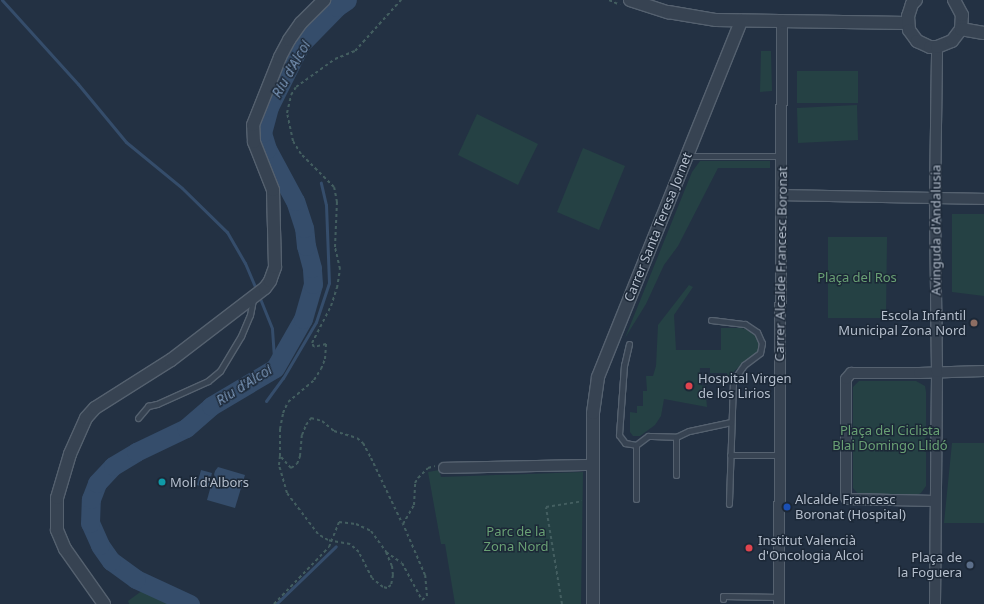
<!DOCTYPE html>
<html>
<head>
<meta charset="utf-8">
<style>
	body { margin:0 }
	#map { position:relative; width:984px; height:604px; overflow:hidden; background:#233143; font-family:"Noto Sans",sans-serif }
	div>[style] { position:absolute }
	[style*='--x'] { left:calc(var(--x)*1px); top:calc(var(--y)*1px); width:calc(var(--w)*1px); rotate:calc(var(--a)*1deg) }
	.green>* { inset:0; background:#254144 }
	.water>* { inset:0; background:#354d6b }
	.stream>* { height:3px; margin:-1.5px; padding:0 1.5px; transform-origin:1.5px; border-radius:1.5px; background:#354d6b }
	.river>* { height:19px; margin:-9.5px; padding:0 9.5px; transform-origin:9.5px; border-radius:9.5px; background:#354d6b }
	.path>* { height:2px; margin-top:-1px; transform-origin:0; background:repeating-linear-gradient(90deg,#435e60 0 3px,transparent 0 6px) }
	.roads { filter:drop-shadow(1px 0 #55616f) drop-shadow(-1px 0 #55616f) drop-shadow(0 1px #55616f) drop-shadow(0 -1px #55616f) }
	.service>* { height:5px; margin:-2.5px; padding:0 2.5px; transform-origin:2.5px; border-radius:2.5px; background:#374352 }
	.minor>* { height:10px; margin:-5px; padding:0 5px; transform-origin:5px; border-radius:5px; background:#374352 }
	.tertiary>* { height:12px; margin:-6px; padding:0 6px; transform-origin:6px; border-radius:6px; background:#374352 }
	.dots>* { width:11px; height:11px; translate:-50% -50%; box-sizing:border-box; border:2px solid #1c2837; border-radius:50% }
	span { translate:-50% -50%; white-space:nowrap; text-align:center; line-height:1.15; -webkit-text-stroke:3px #1c2837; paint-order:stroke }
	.street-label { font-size:13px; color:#b4becc }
	.park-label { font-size:13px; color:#69a074 }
	.poi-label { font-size:13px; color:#b4becc }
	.right { translate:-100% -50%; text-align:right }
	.left { translate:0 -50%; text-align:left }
	.water-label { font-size:14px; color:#7995b7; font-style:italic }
</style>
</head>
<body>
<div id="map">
	<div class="green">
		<div style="clip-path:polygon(761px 51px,771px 51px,772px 91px,760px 92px)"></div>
		<div style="clip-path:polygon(797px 71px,858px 71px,858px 103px,797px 103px)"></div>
		<div style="clip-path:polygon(857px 105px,858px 140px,798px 143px,797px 108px)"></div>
		<div style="clip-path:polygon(477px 114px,538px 144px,518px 185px,458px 155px)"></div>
		<div style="clip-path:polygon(583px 148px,625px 166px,599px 230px,557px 212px)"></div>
		<div style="clip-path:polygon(700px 161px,770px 161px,770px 168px,718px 168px,678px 246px,664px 265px,646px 304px,625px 338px,692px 172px)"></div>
		<div style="clip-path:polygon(952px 214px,984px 214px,984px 296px,952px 292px)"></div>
		<div style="clip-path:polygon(828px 237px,887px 237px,886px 318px,828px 318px)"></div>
		<div style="clip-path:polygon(689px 285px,693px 287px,674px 315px,676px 350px,721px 350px,721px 328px,741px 328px,752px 331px,758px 337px,760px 346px,757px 352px,734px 371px,730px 378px,727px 379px,727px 373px,710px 373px,710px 368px,700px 368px,699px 385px,705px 386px,707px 407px,664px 399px,661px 416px,655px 425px,640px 436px,633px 436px,630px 432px,630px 412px,637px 413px,637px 406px,643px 406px,643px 391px,647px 391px,646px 376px,653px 376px,656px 366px,658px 325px)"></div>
		<div style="clip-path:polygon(859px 381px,916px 381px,925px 386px,926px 392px,926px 486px,921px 493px,917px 495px,859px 495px,853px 488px,853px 387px)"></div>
		<div style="clip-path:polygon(952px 443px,984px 443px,984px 523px,944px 523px)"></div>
		<div style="clip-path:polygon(439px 470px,441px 477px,583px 472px,581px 604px,455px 604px,445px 544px,441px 544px,428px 472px)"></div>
		<div style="clip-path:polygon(143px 590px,173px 604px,129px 604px,128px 601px)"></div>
	</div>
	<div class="water">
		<div style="clip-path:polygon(218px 467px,245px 475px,235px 508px,207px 500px,215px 471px)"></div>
		<div style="clip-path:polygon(201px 470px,212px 473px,208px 489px,197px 485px)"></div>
	</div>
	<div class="stream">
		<div style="--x:2;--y:0;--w:113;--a:47.9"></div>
		<div style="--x:78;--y:84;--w:75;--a:50.4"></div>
		<div style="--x:126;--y:142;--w:72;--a:39.4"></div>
		<div style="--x:182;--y:188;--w:63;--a:44.4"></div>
		<div style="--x:227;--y:232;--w:36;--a:60"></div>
		<div style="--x:245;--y:263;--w:30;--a:67"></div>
		<div style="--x:259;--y:296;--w:35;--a:68"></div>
		<div style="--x:272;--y:329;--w:39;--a:86"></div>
		<div style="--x:266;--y:401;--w:29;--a:-54"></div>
		<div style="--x:283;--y:378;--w:65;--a:-59.5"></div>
		<div style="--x:316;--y:322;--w:41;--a:-71.6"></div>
		<div style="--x:329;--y:283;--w:78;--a:-92.2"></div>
		<div style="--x:326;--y:205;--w:23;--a:-103"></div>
		<div style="--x:276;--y:604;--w:83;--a:-44"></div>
	</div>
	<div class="river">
		<div style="--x:190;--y:604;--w:60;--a:-155.2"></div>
		<div style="--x:136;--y:579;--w:31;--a:-144"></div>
		<div style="--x:111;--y:561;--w:19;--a:-125"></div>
		<div style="--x:100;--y:545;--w:24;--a:-114"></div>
		<div style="--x:90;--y:523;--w:24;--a:-88"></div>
		<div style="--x:91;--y:499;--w:17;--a:-69"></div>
		<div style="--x:97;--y:483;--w:23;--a:-47"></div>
		<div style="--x:113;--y:466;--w:27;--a:-31"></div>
		<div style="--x:136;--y:452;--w:55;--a:-25.6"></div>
		<div style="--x:186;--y:428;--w:33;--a:-41"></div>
		<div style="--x:211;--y:406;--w:74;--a:-30.7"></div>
		<div style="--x:275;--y:368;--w:56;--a:-60.3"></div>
		<div style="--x:303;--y:319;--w:36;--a:-74"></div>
		<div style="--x:313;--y:284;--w:16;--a:-94"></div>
		<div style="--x:312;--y:268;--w:23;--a:-105"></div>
		<div style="--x:306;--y:246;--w:18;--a:-96"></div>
		<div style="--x:304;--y:228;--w:28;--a:-108"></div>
		<div style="--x:295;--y:201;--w:59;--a:-118.3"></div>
		<div style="--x:267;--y:149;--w:17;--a:-107"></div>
		<div style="--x:262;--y:133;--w:27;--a:-75"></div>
		<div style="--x:269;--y:107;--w:69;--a:-63.4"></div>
		<div style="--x:300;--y:45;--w:53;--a:-45.8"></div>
		<div style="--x:337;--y:7;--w:12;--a:-35"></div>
	</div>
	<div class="path">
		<div style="--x:609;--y:0;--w:12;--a:24"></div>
		<div style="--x:281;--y:457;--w:15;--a:48"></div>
		<div style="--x:291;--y:468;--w:7;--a:-34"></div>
		<div style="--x:297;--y:464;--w:9;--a:-69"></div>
		<div style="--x:300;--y:456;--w:21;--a:-85"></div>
		<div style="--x:302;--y:435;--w:11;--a:-68"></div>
		<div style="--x:306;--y:425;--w:9;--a:-54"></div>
		<div style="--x:311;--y:418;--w:11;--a:15"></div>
		<div style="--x:322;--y:421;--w:16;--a:40"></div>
		<div style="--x:334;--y:431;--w:24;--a:17"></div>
		<div style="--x:357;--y:438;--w:8;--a:40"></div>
		<div style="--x:363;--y:443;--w:17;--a:62"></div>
		<div style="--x:371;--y:458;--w:72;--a:64.5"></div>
		<div style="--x:386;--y:552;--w:15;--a:67"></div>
		<div style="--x:392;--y:566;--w:9;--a:84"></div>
		<div style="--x:393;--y:575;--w:10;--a:101"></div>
		<div style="--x:391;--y:585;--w:5;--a:143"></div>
		<div style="--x:387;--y:588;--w:4;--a:-166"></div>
		<div style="--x:383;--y:587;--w:14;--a:-141"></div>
		<div style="--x:372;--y:578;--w:29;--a:-117"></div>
		<div style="--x:359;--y:552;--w:12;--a:-138"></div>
		<div style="--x:350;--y:544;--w:22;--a:-170"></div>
		<div style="--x:328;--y:540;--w:12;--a:-149"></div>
		<div style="--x:318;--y:534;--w:51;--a:-127.1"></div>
		<div style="--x:287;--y:493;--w:29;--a:-106"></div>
		<div style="--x:279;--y:465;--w:9;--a:-84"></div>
		<div style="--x:280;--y:456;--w:27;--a:-90"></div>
		<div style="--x:280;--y:429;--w:16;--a:-79"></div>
		<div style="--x:283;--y:413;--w:12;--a:-66"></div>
		<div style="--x:288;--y:402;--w:34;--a:-40"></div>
		<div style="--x:314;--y:380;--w:13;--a:-58"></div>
		<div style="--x:321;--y:369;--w:11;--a:-68"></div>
		<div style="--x:325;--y:359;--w:15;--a:-86"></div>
		<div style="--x:326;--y:344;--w:12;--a:166"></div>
		<div style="--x:314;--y:347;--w:4;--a:-117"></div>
		<div style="--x:312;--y:343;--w:42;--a:-62.8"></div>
		<div style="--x:331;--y:306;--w:19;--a:-72"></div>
		<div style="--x:337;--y:288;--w:19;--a:-81"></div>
		<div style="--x:340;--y:269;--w:23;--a:-103"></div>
		<div style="--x:335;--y:247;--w:45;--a:-87.5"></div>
		<div style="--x:337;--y:202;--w:15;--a:-101"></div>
		<div style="--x:334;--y:187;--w:47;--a:-135"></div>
		<div style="--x:301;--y:154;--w:15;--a:-122"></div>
		<div style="--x:293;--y:141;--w:29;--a:-102"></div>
		<div style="--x:287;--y:113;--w:18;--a:-77"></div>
		<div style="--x:291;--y:95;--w:9;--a:-58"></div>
		<div style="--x:296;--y:87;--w:48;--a:-35.7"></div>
		<div style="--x:335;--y:59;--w:22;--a:-22"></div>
		<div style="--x:355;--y:51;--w:69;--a:-48"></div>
		<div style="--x:274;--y:604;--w:79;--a:-46"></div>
		<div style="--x:329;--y:547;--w:27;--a:-68"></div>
		<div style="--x:339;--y:522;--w:17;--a:7"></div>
		<div style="--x:356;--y:524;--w:17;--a:25"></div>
		<div style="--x:371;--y:531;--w:26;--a:54"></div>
		<div style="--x:386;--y:552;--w:19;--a:35"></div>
		<div style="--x:402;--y:563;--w:42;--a:61.6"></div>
		<div style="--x:422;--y:600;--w:6;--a:-39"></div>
		<div style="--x:427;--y:596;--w:21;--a:-95"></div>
		<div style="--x:425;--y:575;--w:56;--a:-113.3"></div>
		<div style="--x:403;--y:524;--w:22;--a:-60"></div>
		<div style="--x:414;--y:505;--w:22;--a:-87"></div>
		<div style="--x:415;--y:483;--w:6;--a:-59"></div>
		<div style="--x:418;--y:478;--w:14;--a:-45"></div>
		<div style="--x:428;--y:468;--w:7;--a:-16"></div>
		<div style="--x:562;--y:604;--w:98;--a:-99.4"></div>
		<div style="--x:546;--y:507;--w:36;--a:-9"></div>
	</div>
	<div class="roads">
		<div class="service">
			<div style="--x:687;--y:156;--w:94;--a:0"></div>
			<div style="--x:711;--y:320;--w:34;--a:7"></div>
			<div style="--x:745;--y:324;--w:14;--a:34"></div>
			<div style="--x:757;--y:332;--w:12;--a:66"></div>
			<div style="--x:762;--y:343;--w:10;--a:101"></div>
			<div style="--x:760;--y:353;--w:20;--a:143"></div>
			<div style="--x:744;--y:365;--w:19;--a:125"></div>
			<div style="--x:733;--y:381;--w:123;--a:91.9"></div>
			<div style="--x:629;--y:344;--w:22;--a:103"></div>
			<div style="--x:624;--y:365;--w:70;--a:94.1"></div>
			<div style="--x:619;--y:435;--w:10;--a:53"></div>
			<div style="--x:625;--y:443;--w:11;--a:10"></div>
			<div style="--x:636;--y:445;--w:54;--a:90"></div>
			<div style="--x:138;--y:418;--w:16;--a:-50"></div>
			<div style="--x:148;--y:406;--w:9;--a:-13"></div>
			<div style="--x:157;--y:404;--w:56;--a:-24.3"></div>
			<div style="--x:208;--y:381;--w:16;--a:-40"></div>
			<div style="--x:220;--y:371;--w:41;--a:-59"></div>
			<div style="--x:241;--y:336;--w:23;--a:-67"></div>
			<div style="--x:250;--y:315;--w:15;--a:-79"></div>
			<div style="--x:676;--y:437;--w:14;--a:-25"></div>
			<div style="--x:689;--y:431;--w:43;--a:-12.1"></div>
			<div style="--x:636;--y:445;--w:15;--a:-37"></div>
			<div style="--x:648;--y:436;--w:4;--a:0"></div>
			<div style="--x:652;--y:436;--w:24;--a:2"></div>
			<div style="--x:676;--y:437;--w:38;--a:90"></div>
			<div style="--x:730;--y:455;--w:48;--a:0"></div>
			<div style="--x:723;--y:599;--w:3;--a:-90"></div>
			<div style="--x:723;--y:596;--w:56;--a:1"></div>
		</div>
		<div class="minor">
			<div style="--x:781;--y:195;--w:203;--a:1.1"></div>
			<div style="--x:444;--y:468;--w:148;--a:-1.2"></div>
			<div style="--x:935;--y:501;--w:88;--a:-178.7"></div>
			<div style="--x:847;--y:499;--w:2;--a:-117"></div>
			<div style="--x:846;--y:497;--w:118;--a:-90"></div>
			<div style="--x:846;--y:379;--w:8;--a:-50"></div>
			<div style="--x:851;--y:373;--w:68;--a:0"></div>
			<div style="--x:919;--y:373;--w:65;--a:-1.8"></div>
			<div style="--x:779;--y:604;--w:584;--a:-89.71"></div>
			<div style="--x:935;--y:604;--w:232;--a:-89.5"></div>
			<div style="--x:937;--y:372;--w:174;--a:-90.7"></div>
			<div style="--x:935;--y:198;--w:151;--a:-89.2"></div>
		</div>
		<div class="tertiary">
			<div style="--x:630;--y:0;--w:40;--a:18"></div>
			<div style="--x:668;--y:12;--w:49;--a:9.5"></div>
			<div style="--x:716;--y:20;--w:191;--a:0.9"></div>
			<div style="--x:916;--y:0;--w:6;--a:135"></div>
			<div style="--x:912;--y:4;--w:13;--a:108"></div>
			<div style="--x:908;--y:16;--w:14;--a:86"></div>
			<div style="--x:909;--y:30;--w:14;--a:54"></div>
			<div style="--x:917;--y:41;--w:14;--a:25"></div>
			<div style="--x:930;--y:47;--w:7;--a:0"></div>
			<div style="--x:937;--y:47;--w:16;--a:-22"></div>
			<div style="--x:952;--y:41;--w:15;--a:-53"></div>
			<div style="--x:961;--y:29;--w:14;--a:-86"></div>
			<div style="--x:962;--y:15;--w:17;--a:-118"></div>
			<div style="--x:961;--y:29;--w:23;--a:10"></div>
			<div style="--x:104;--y:604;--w:67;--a:-125.3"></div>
			<div style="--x:65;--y:549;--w:21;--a:-113"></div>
			<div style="--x:57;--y:530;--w:32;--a:-90"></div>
			<div style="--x:57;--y:498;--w:46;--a:-73.5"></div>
			<div style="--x:70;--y:454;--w:39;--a:-66"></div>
			<div style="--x:86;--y:418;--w:13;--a:-48"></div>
			<div style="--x:95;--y:408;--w:90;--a:-32.3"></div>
			<div style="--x:171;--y:360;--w:118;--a:-37.5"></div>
			<div style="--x:265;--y:288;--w:9;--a:-54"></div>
			<div style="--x:270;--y:281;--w:15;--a:-70"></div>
			<div style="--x:275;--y:267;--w:77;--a:-91.5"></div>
			<div style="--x:273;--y:190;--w:52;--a:-111.6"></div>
			<div style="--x:254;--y:142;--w:17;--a:-93"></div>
			<div style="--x:253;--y:125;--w:73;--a:-68.3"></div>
			<div style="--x:280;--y:57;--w:19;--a:-62"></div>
			<div style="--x:289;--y:40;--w:21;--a:-55"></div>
			<div style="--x:301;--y:23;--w:33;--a:-45"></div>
			<div style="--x:593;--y:604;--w:191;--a:-90"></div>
			<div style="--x:593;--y:413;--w:36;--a:-82"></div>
			<div style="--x:598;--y:377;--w:384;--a:-68.1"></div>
		</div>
	</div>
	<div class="dots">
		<div style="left:974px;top:323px;background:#8d6e63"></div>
		<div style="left:689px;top:386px;background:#e0444e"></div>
		<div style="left:162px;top:482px;background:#0f9aa8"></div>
		<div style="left:787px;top:507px;background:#1a4fb4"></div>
		<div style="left:749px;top:548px;background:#e0444e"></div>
		<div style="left:970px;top:565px;background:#5c6f8a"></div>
	</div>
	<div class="street-label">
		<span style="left:658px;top:227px;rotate:-68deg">Carrer Santa Teresa Jornet</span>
		<span style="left:936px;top:230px;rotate:-90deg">Avinguda d'Andalusia</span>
		<span style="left:781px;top:264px;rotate:-89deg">Carrer Alcalde Francesc Boronat</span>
	</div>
	<div class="park-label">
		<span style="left:857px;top:277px">Plaça del Ros</span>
		<span style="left:890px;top:438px">Plaça del Ciclista<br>Blai Domingo Llidó</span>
		<span style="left:516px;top:539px">Parc de la<br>Zona Nord</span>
	</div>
	<div class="poi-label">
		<span class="right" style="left:966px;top:323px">Escola Infantil<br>Municipal Zona Nord</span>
		<span class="left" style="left:698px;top:386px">Hospital Virgen<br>de los Lirios</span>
		<span class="left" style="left:170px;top:482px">Molí d'Albors</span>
		<span class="left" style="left:795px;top:507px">Alcalde Francesc<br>Boronat (Hospital)</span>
		<span class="left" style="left:758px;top:548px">Institut Valencià<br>d'Oncologia Alcoi</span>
		<span class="right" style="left:962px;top:565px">Plaça de<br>la Foguera</span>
	</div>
	<div class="water-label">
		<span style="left:291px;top:69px;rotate:-60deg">Riu d'Alcoi</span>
		<span style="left:244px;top:385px;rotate:-32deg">Riu d'Alcoi</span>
	</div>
</div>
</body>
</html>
